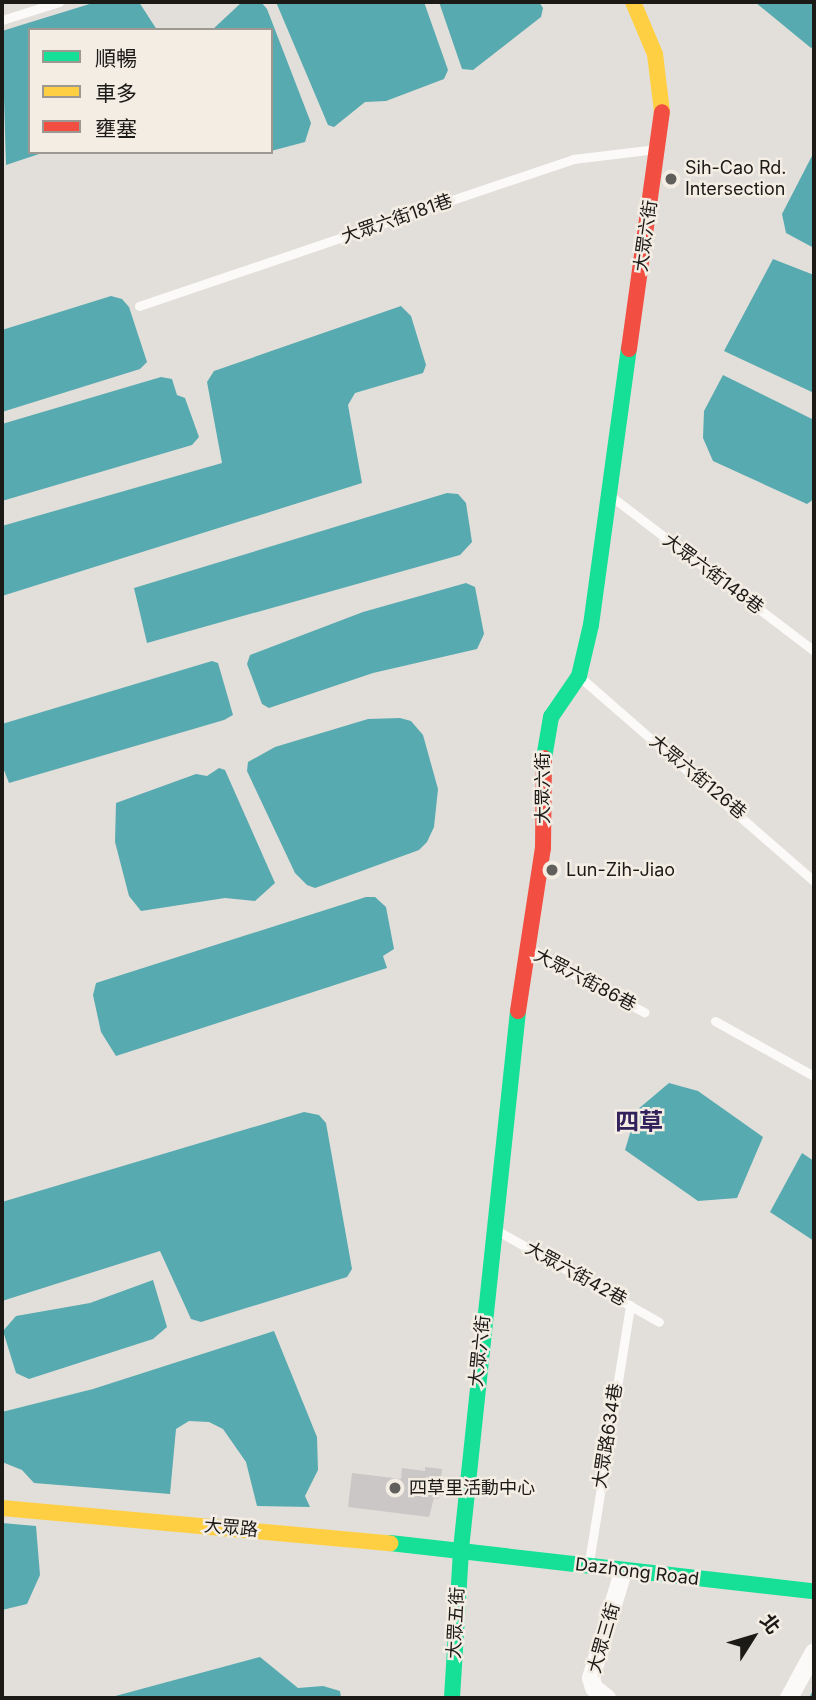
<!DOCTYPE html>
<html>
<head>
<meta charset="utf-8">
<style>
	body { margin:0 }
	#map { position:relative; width:816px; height:1700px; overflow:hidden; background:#e2dfda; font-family:Inter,"Noto Sans TC",sans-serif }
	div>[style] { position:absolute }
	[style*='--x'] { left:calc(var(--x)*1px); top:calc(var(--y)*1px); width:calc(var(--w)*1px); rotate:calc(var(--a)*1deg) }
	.water>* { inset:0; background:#57aaaf }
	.stream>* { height:5px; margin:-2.5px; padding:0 2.5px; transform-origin:2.5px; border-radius:2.5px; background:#57aaaf }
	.building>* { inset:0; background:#cac7c6 }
	.lane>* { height:9px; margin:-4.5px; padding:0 4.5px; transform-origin:4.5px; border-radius:4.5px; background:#fbfaf9 }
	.street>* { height:18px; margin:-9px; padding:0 9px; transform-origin:9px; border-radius:9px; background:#fbfaf9 }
	.fast>* { height:16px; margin:-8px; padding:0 8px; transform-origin:8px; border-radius:8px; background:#16e098 }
	.slow>* { height:16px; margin:-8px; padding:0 8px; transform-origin:8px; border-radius:8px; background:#ffcf43 }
	.jam>* { height:16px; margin:-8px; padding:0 8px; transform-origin:8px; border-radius:8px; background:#f24e42 }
	.dots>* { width:19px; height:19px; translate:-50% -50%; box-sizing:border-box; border:4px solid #f3ede4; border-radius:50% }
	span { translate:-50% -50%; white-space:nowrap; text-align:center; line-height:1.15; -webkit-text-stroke:5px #f3ede4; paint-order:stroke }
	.poi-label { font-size:18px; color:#1c1a17 }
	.left { translate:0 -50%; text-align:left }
	.street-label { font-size:18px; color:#1c1a17 }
	.district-label { font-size:24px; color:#31225c; font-weight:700 }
	.frame { position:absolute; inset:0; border:4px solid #1c1a17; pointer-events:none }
	.legend { position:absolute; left:28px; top:28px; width:245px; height:126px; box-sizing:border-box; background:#f3ede4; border:2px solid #9d9992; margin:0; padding:9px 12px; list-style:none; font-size:21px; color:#1c1a17 }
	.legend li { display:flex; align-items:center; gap:14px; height:35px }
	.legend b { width:35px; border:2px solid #9d9992 }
	.north { position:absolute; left:718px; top:1602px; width:70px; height:70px; -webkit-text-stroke:5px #f3ede4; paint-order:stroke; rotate:53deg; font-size:19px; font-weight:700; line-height:28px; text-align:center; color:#1c1a17 }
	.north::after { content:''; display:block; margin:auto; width:24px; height:32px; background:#1c1a17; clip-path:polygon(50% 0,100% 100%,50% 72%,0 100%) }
</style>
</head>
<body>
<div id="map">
	<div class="water">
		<div style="clip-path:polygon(96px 2px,139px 2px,157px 30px,30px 30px,30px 152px,45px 152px,6px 165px,2px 31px)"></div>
		<div style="clip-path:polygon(242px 2px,261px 2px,267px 9px,311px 123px,305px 142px,271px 151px,271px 30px,212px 30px)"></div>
		<div style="clip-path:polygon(276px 2px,424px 2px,448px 70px,444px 79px,386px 101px,365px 102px,334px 127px,328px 125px)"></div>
		<div style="clip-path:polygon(439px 2px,539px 2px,543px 8px,541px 17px,473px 70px,462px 69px)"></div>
		<div style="clip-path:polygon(755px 2px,814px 2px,814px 46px,811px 48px)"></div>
		<div style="clip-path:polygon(814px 152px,814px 248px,786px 233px,782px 214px)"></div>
		<div style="clip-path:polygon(773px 259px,814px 275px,814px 393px,724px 351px)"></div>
		<div style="clip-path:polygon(111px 296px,122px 299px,129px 307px,147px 362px,140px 369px,2px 412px,2px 330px)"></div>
		<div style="clip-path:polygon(401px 306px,411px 316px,426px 365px,423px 373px,355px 393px,348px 405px,362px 483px,2px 596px,2px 526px,222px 463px,207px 382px,214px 371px)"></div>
		<div style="clip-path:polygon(723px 375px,814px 420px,814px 499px,807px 504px,713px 461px,703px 438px,704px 411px)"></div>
		<div style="clip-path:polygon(161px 377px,172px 379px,177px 395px,185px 398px,199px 437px,192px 445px,2px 501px,2px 424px)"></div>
		<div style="clip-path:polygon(447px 493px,458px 494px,466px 503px,472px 542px,460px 555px,147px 643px,134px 588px)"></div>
		<div style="clip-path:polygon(466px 583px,475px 587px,484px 634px,477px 649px,373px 673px,269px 708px,262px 704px,247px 664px,250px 655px,363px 612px)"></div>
		<div style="clip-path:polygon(212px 661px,218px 663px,233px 715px,224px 720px,9px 783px,2px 765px,2px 724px)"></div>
		<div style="clip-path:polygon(400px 718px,411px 721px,423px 735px,438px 789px,434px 827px,427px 842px,419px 850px,315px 888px,307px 885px,295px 873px,247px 771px,248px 762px,275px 747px,368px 719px)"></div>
		<div style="clip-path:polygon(219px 768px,225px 770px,275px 883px,255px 901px,225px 898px,141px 911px,129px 896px,115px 842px,116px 803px,196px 774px,207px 776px)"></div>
		<div style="clip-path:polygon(366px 897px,375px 897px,386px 907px,394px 949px,383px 956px,387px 968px,116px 1056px,101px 1032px,93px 995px,96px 983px)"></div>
		<div style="clip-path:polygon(669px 1083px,698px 1091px,763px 1137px,737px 1198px,698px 1201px,625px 1150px,637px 1110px)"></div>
		<div style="clip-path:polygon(304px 1112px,319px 1115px,326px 1123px,352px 1269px,347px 1277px,201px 1322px,191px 1319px,160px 1251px,2px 1301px,2px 1202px)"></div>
		<div style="clip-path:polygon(802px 1153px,814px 1161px,814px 1241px,770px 1212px)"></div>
		<div style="clip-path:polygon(153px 1280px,167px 1327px,153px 1339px,29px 1379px,16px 1373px,3px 1331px,16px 1316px,90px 1303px)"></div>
		<div style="clip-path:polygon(274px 1331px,317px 1437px,318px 1470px,305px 1496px,310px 1507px,257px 1506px,246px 1462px,223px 1429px,209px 1422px,189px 1421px,176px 1429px,170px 1494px,34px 1483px,22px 1470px,2px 1462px,2px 1412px,93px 1389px)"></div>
		<div style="clip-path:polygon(2px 1523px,36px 1526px,40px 1575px,27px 1604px,2px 1610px)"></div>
		<div style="clip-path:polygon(260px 1657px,298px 1688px,323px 1686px,340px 1691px,341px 1698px,108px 1698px)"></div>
	</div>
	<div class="stream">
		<div style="--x:811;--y:1698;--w:7;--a:-63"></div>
	</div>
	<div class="building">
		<div style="clip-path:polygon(425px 1467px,442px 1469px,439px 1499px,434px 1498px,429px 1517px,348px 1507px,352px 1473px,401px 1479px,402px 1468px,425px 1471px)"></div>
	</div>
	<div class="lane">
		<div style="--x:2;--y:20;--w:60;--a:-17.5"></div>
		<div style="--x:139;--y:306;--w:458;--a:-18.7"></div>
		<div style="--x:573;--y:159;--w:84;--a:-6.9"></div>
		<div style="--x:612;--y:497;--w:254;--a:37.3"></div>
		<div style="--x:581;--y:678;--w:309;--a:41.1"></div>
		<div style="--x:528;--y:950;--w:132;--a:28.1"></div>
		<div style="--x:715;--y:1021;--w:113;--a:29.1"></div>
		<div style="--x:496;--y:1230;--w:187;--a:29.4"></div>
		<div style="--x:589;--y:1562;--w:260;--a:-80.9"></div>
	</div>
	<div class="street">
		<div style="--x:607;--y:1698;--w:16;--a:-142"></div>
		<div style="--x:594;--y:1688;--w:10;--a:-107"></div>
		<div style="--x:591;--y:1678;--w:111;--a:-73.2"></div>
		<div style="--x:789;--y:1698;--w:52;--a:-61.5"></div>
	</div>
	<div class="fast">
		<div style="--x:544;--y:758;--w:42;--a:-80.3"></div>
		<div style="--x:551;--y:717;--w:50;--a:-55.7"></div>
		<div style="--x:579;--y:676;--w:52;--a:-76.8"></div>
		<div style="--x:591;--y:625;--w:279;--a:-82.2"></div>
		<div style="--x:390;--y:1543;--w:427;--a:6.5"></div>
		<div style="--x:452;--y:1698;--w:149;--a:-86.5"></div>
		<div style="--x:461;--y:1549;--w:541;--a:-83.95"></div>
	</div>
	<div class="slow">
		<div style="--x:633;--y:2;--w:56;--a:67.1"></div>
		<div style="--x:655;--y:54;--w:58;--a:83.1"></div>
		<div style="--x:2;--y:1508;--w:390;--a:5.2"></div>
	</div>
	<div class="jam">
		<div style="--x:629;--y:349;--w:239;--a:-82.1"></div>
		<div style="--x:518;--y:1011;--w:165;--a:-81.3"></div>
		<div style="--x:543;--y:848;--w:90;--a:-89.4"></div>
	</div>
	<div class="dots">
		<div style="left:671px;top:179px;background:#615f5b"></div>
		<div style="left:552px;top:870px;background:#615f5b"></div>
		<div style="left:395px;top:1488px;background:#615f5b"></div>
	</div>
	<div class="poi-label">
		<span class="left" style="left:685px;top:179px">Sih-Cao Rd.<br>Intersection</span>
		<span class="left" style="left:566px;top:870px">Lun-Zih-Jiao</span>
		<span class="left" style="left:409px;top:1488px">四草里活動中心</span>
	</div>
	<div class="street-label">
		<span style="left:397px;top:219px;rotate:-19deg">大眾六街181巷</span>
		<span style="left:646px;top:236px;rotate:-82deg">大眾六街</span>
		<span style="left:713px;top:574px;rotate:37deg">大眾六街148巷</span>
		<span style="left:698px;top:777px;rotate:40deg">大眾六街126巷</span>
		<span style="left:543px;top:788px;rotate:-90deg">大眾六街</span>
		<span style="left:585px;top:980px;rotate:28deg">大眾六街86巷</span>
		<span style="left:576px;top:1274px;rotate:29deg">大眾六街42巷</span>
		<span style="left:480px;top:1351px;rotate:-84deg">大眾六街</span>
		<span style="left:608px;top:1436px;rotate:-81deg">大眾路634巷</span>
		<span style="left:231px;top:1528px;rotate:5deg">大眾路</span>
		<span style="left:637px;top:1572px;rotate:7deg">Dazhong Road</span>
		<span style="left:456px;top:1623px;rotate:-87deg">大眾五街</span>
		<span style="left:604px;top:1638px;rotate:-74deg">大眾三街</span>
	</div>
	<div class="district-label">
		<span style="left:639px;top:1122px">四草</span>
	</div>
	<div class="frame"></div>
	<ul class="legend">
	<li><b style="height:9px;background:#16e098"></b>順暢</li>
	<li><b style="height:9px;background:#ffcf43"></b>車多</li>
	<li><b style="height:9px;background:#f24e42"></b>壅塞</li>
	</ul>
	<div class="north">北</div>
</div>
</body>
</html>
